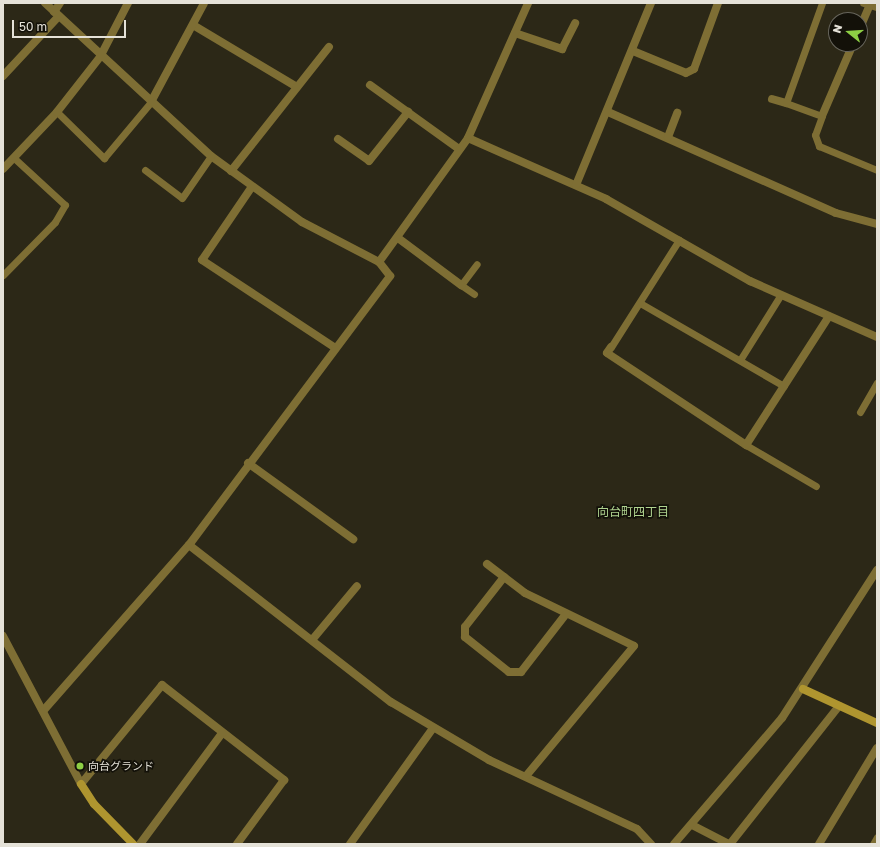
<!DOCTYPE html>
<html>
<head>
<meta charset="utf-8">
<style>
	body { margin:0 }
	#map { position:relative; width:880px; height:847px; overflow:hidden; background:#2c2817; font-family:"Golos Text","Noto Sans JP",sans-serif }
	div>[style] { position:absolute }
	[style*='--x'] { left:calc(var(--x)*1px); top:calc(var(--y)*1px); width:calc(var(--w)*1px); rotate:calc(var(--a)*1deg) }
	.lane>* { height:7px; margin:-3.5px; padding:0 3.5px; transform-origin:3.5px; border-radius:3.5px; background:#7e6e34 }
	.street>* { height:8px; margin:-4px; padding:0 4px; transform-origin:4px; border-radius:4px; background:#7e6e34 }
	.secondary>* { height:8px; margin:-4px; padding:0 4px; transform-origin:4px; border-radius:4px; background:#af952f }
	.dots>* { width:11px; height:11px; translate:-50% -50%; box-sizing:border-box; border:2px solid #131109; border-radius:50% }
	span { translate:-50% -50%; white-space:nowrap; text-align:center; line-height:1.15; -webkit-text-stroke:3.5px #131109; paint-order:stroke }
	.poi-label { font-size:11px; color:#e5e2d8 }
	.left { translate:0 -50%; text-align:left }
	.neighbourhood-label { font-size:12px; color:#afd38f }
	.frame { position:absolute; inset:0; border:4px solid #e5e2d8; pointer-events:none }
	.north { position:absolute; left:828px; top:12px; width:40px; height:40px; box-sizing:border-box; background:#131109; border:1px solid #67655c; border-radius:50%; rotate:287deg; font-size:11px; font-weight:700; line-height:16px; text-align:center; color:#e5e2d8 }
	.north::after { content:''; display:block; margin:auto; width:14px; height:18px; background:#8dce44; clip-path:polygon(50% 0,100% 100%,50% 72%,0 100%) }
	.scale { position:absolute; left:12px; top:20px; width:114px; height:18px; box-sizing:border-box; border:2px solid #e5e2d8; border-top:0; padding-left:5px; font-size:12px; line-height:14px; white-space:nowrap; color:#e5e2d8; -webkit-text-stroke:3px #131109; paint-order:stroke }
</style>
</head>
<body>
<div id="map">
	<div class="lane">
		<div style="--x:822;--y:3;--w:106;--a:109.8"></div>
		<div style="--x:786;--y:103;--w:38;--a:20"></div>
		<div style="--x:822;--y:116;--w:20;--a:110"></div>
		<div style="--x:815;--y:135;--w:12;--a:70"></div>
		<div style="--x:819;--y:146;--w:63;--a:22.5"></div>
		<div style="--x:57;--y:112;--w:66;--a:44.4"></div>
		<div style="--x:104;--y:158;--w:73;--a:-50"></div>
		<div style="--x:145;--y:170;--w:46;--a:37.1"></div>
		<div style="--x:182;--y:198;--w:51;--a:-55.4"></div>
		<div style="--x:3;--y:275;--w:74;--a:-45.5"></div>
		<div style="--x:55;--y:222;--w:20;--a:-60"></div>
		<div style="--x:65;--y:205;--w:69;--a:-137.3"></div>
		<div style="--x:474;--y:294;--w:16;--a:-145"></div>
		<div style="--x:461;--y:285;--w:26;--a:-53"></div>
		<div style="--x:640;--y:303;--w:166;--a:30"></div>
		<div style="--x:611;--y:347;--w:127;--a:-57.6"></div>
		<div style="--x:740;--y:360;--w:75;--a:-58"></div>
		<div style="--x:860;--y:412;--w:34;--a:-60"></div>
		<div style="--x:746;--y:445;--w:81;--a:30.4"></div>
		<div style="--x:873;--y:844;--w:8;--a:-60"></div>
	</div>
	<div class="street">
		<div style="--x:864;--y:3;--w:14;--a:17"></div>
		<div style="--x:54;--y:12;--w:11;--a:-56"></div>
		<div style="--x:193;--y:25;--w:121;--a:30.8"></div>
		<div style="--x:860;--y:28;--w:25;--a:-67"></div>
		<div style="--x:515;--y:33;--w:50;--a:18.8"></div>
		<div style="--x:562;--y:49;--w:29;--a:-63"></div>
		<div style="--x:633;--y:51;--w:57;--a:22.5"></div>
		<div style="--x:686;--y:73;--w:9;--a:-27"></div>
		<div style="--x:694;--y:69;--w:70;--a:-70"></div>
		<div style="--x:3;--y:76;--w:82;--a:-47"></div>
		<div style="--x:370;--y:85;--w:110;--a:35.7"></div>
		<div style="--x:772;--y:99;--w:15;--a:16"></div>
		<div style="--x:151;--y:102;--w:112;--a:-61.8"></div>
		<div style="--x:608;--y:112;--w:249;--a:23.9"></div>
		<div style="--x:836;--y:213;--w:42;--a:15"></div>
		<div style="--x:822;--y:116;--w:78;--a:-66.7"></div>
		<div style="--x:668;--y:137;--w:26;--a:-69"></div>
		<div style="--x:468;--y:138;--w:151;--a:23.8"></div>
		<div style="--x:606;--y:199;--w:166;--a:29.7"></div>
		<div style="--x:750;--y:281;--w:139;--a:23.8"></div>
		<div style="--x:338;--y:139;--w:38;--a:35"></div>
		<div style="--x:369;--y:161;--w:63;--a:-51.5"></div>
		<div style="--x:3;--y:169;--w:79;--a:-46.5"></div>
		<div style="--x:57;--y:112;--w:70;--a:-52"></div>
		<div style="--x:100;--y:57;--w:61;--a:-62.6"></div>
		<div style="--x:231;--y:171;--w:158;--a:-51.7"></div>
		<div style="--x:576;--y:185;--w:197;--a:-67.6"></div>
		<div style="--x:251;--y:188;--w:87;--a:124.2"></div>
		<div style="--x:202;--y:260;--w:158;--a:33.4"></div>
		<div style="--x:398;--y:238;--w:79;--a:36.7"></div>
		<div style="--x:379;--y:262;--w:153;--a:-54.3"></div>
		<div style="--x:468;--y:138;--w:148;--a:-66"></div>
		<div style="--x:611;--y:347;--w:7;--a:124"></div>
		<div style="--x:607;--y:353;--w:167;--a:33.5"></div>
		<div style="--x:746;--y:445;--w:153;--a:-57.2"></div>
		<div style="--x:248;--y:463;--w:130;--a:35.9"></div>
		<div style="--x:189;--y:545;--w:256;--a:37.9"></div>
		<div style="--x:391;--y:702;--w:114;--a:30.6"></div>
		<div style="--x:489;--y:760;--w:163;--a:25"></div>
		<div style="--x:637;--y:829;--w:21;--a:47"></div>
		<div style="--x:487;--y:564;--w:48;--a:37.3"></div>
		<div style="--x:525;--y:593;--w:121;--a:25.9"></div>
		<div style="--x:634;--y:646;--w:169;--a:129.7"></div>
		<div style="--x:504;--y:577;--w:63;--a:128"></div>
		<div style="--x:465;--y:627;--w:10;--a:90"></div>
		<div style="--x:465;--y:637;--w:56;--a:38.5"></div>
		<div style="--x:509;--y:672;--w:12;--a:0"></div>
		<div style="--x:521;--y:672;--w:73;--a:-52.2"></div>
		<div style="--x:3;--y:636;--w:167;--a:62.2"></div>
		<div style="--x:81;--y:784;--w:128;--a:-50.7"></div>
		<div style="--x:162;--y:685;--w:155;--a:37.9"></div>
		<div style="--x:284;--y:780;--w:79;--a:126.3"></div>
		<div style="--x:312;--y:640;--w:70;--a:-50.2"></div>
		<div style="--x:43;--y:711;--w:221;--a:-48.7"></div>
		<div style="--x:189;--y:545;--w:336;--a:-53.2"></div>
		<div style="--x:390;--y:276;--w:18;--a:-128"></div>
		<div style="--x:379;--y:262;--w:87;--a:-152.5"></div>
		<div style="--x:302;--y:222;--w:112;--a:-144"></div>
		<div style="--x:211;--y:156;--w:226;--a:-137.3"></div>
		<div style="--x:692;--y:825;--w:42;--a:27.2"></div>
		<div style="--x:140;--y:844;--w:138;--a:-53.5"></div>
		<div style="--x:350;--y:844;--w:143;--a:-54.4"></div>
		<div style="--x:674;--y:844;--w:166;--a:-49.4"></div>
		<div style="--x:782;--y:718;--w:176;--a:-57.3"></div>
		<div style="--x:730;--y:844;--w:176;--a:-51.7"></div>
		<div style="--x:819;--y:844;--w:112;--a:-58.9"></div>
	</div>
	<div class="secondary">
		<div style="--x:803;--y:689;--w:81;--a:24.7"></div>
		<div style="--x:81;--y:784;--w:24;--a:57"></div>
		<div style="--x:94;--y:804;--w:56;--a:45.7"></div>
	</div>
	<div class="dots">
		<div style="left:80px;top:766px;background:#8dce44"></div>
	</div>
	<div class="poi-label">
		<span class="left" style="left:88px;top:766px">向台グランド</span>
	</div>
	<div class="neighbourhood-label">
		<span style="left:633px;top:512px">向台町四丁目</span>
	</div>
	<div class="frame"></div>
	<div class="north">N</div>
	<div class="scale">50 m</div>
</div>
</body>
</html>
